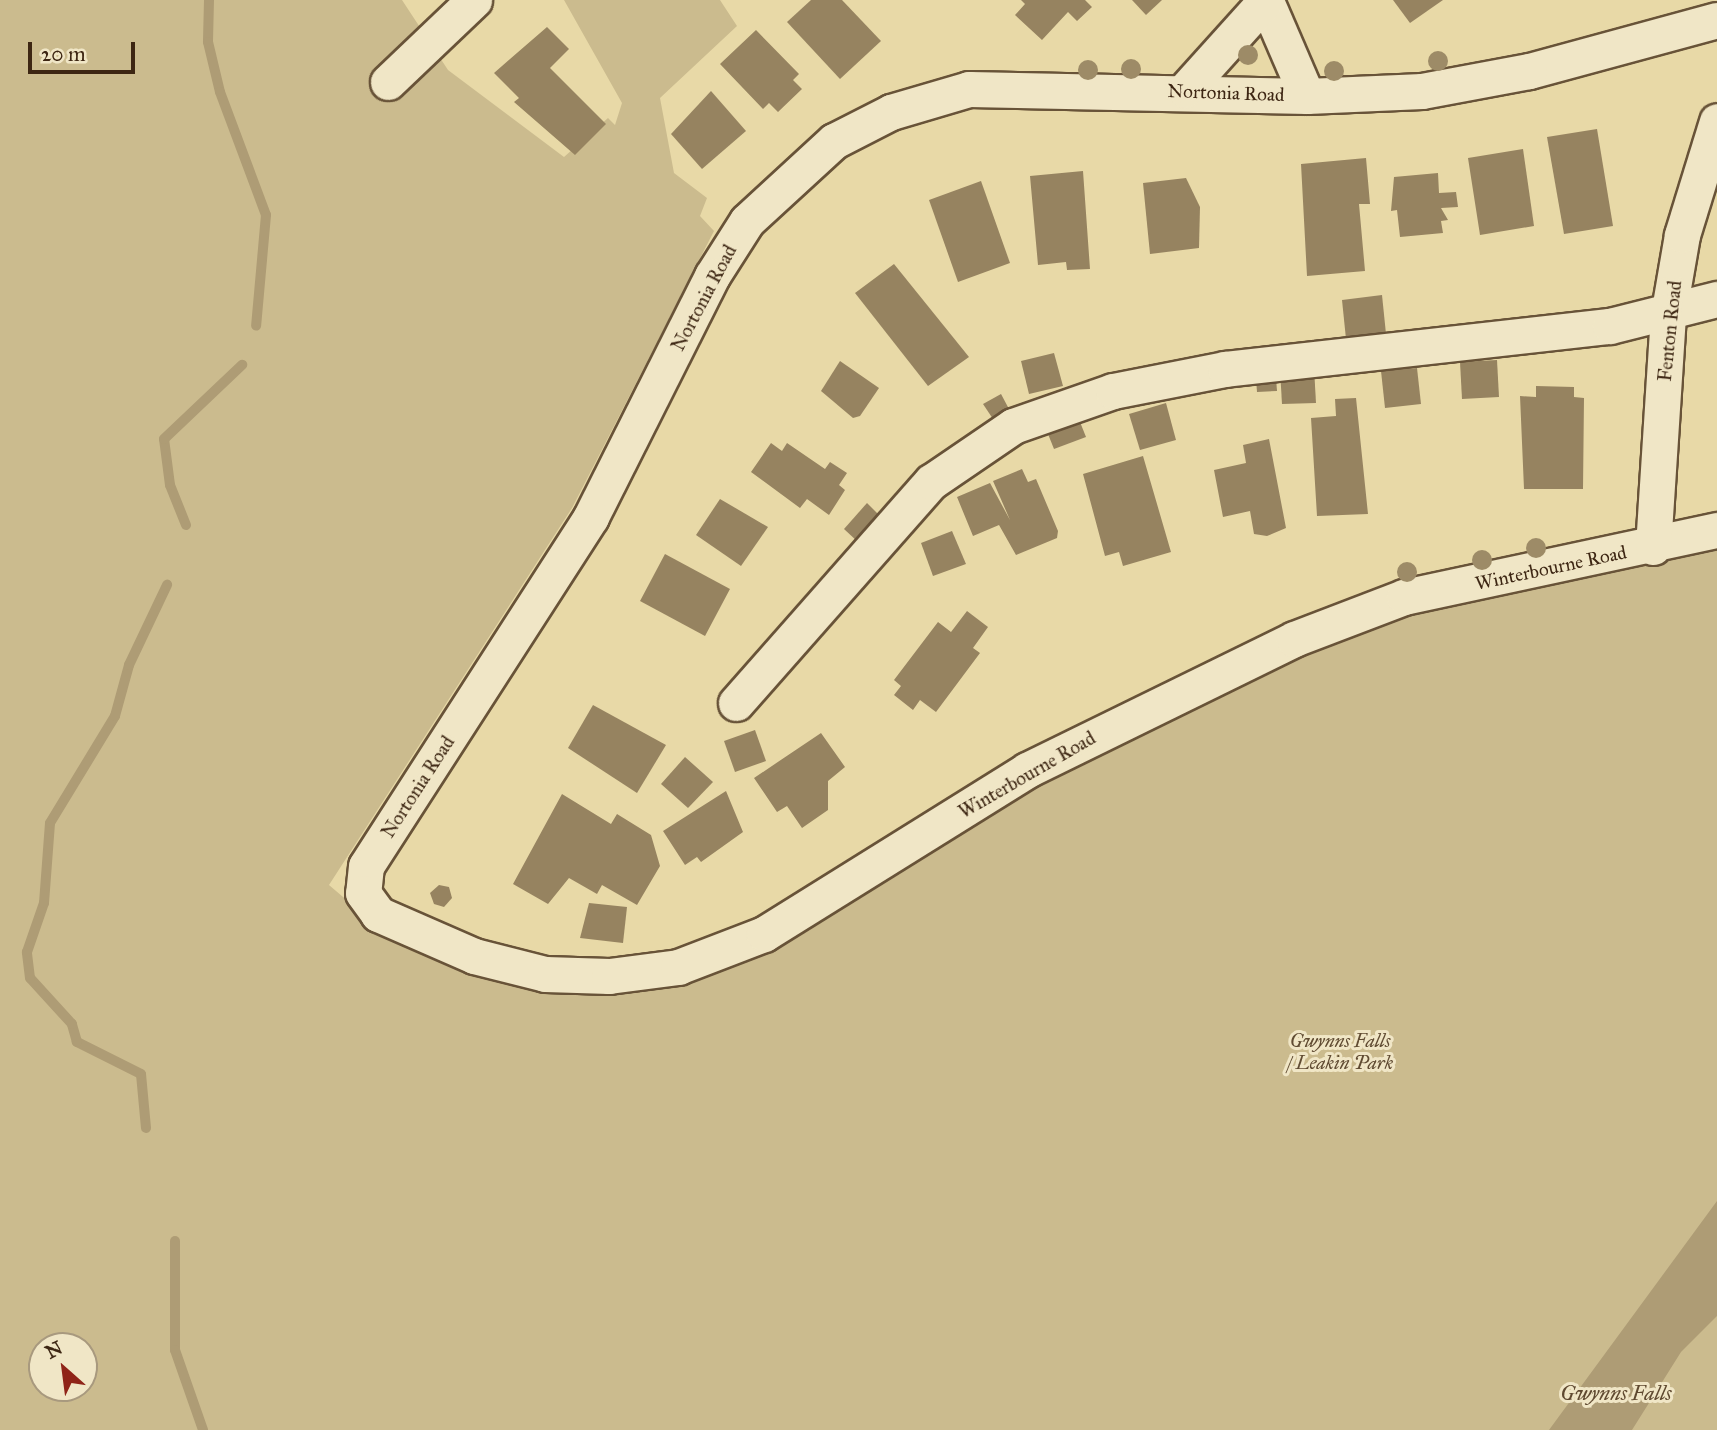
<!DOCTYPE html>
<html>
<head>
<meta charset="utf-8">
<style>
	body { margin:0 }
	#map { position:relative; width:1717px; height:1430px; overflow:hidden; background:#e8d9a7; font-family:"IM FELL Great Primer",serif }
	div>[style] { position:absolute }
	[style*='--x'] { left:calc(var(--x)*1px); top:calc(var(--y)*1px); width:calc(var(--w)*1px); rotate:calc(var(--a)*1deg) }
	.green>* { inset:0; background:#cbbb8e }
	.water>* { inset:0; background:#ae9c75 }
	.stream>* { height:10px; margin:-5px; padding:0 5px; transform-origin:5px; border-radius:5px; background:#ae9c75 }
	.building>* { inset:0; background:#968360 }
	.roads { filter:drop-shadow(2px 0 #685338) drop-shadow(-2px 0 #685338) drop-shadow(0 2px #685338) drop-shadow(0 -2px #685338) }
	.minor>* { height:35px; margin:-17.5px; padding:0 17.5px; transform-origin:17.5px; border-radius:17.5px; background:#f0e6c6 }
	.trees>* { width:20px; height:20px; margin:-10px; border-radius:50%; background:#9d8b67 }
	span { translate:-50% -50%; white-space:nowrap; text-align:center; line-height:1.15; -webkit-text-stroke:6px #f0e6c6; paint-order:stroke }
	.street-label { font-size:19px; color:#3d2613 }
	.park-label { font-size:19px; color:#604b32; font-style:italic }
	.water-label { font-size:21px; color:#5f4930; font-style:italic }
	.north { position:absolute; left:28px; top:1332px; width:70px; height:70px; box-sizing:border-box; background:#f0e6c6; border:2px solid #a8997e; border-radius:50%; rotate:332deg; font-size:19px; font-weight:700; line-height:28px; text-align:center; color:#3d2613 }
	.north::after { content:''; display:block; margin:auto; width:24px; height:32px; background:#8f2418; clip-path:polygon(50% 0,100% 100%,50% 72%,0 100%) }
	.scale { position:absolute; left:28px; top:42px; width:107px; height:32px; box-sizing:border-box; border:4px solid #3d2613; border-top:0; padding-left:9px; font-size:21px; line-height:24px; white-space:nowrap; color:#3d2613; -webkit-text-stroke:5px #f0e6c6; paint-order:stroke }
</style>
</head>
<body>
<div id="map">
	<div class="green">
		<div style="clip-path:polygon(evenodd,0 0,402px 0,448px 70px,564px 157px,608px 118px,615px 125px,622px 103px,564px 0,720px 0,737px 26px,660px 98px,674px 173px,707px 198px,700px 216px,714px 231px,572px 508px,329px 885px,384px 932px,464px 974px,535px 990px,592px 991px,729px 963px,840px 908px,1025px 789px,1285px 655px,1405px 612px,1717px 544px,1717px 1430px,0 1430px,0 0,42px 1346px,84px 1346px,84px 1388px,42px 1388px,42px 1346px)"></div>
	</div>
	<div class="water">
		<div style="clip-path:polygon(1717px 1201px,1717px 1316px,1681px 1352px,1632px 1430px,1549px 1430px)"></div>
	</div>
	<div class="stream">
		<div style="--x:209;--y:0;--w:42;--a:91.4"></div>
		<div style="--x:208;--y:42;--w:51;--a:76.5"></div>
		<div style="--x:220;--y:92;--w:131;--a:69.5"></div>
		<div style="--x:266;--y:215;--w:111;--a:95.1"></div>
		<div style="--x:186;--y:525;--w:43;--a:-111.8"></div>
		<div style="--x:170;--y:485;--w:46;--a:-97.4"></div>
		<div style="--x:164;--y:439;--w:108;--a:-43.5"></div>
		<div style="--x:146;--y:1128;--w:54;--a:-95.3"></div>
		<div style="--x:141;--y:1074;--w:72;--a:-153.4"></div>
		<div style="--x:77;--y:1042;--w:19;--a:-106"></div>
		<div style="--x:72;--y:1024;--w:62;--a:-132.4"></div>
		<div style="--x:30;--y:978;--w:26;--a:-97"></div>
		<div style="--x:27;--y:952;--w:52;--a:-70.9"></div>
		<div style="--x:44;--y:903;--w:80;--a:-85.7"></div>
		<div style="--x:50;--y:823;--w:125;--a:-58.7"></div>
		<div style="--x:115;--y:716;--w:53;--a:-74.6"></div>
		<div style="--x:129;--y:665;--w:89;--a:-64.6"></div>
		<div style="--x:175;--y:1241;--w:109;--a:90"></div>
		<div style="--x:175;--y:1350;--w:85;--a:70.7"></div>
	</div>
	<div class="building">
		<div style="clip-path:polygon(811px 0,842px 0,881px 41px,840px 79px,787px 22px)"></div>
		<div style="clip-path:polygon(1021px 0,1085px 0,1092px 7px,1077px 21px,1068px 12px,1042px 40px,1015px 15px,1025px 4px)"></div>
		<div style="clip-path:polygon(1132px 0,1162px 0,1146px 15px)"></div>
		<div style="clip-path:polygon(1393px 0,1443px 0,1410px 23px)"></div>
		<div style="clip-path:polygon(547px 27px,569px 49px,550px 68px,606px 124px,575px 155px,514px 102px,519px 98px,494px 73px)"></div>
		<div style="clip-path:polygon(756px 30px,799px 74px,793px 80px,802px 89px,778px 112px,769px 103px,763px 109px,720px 64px)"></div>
		<div style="clip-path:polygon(711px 91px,746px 131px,702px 169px,671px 134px)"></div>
		<div style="clip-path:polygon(1597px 129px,1613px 226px,1564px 234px,1547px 137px)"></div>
		<div style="clip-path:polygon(1523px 149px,1534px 226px,1480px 235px,1468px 158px)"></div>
		<div style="clip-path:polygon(1366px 158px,1370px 204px,1359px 204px,1365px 271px,1307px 276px,1301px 164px)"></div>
		<div style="clip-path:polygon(1083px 171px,1090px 269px,1067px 270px,1066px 262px,1038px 265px,1030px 176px)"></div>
		<div style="clip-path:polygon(1438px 173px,1439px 193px,1456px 192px,1458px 207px,1441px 208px,1448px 220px,1441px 221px,1443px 233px,1400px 237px,1397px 210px,1391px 211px,1394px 177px)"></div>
		<div style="clip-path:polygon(1186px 178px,1200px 207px,1199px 248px,1150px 254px,1143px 183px)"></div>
		<div style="clip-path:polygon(981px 181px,1010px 263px,958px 282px,929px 200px)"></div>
		<div style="clip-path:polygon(894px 264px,969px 357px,928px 386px,855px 293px)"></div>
		<div style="clip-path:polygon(1382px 295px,1386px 334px,1346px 339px,1342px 300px)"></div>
		<div style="clip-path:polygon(1054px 353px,1063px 386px,1029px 394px,1021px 361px)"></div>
		<div style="clip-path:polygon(1497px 360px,1499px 397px,1462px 399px,1460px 362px)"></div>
		<div style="clip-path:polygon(840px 361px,879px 388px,860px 416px,853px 418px,821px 391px)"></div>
		<div style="clip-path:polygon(1314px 368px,1316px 403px,1282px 404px,1280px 370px)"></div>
		<div style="clip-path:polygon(1417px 368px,1421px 404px,1385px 408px,1381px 371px)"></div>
		<div style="clip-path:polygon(1276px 378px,1277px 391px,1257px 392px,1256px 379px)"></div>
		<div style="clip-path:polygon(1536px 386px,1574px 387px,1574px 397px,1584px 398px,1583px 489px,1524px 489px,1520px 396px,1536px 397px)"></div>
		<div style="clip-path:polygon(1001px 394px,1009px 409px,993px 419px,983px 404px)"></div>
		<div style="clip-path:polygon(1356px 398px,1368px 514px,1317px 516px,1311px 418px,1336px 416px,1335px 399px)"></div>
		<div style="clip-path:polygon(1166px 403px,1176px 440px,1140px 450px,1129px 414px)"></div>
		<div style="clip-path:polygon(1080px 422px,1086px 437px,1054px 449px,1048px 434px)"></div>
		<div style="clip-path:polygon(1269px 439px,1286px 528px,1267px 536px,1254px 534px,1250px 511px,1223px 517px,1214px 470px,1246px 463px,1243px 445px)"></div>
		<div style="clip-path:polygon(771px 443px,782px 451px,787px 443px,825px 469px,830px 462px,847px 473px,839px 485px,845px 490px,829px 515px,807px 499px,800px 508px,751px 472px)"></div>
		<div style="clip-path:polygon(1143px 456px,1171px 552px,1123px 566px,1119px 552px,1105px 556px,1083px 474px)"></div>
		<div style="clip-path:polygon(1022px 469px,1028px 482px,1036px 479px,1058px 531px,1057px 538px,1016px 555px,999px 525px,973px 536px,957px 497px,990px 483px,1010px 520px,993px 481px)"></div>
		<div style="clip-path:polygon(720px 499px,768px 527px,741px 566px,696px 535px)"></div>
		<div style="clip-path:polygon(867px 503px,880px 516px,858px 542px,844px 529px)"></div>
		<div style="clip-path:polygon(952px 531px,966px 564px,933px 576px,921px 543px)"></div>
		<div style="clip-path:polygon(665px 554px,730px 589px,705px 636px,640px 601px)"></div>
		<div style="clip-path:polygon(967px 611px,988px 627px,973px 648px,980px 653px,936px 712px,920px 700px,913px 710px,894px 695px,901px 686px,894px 680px,938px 622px,951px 632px)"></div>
		<div style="clip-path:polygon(593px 705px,666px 745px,637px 793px,568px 748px)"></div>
		<div style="clip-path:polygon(755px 730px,766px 761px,735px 772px,724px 741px)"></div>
		<div style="clip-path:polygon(821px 733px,845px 767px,828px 781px,828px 810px,802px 828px,787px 806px,777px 812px,754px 778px)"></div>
		<div style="clip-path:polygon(685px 757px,713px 782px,688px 808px,661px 784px)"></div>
		<div style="clip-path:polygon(726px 791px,743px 832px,701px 862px,697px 857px,685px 865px,663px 831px)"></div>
		<div style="clip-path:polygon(562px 794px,611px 824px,617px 814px,651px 835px,660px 866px,637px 905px,602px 885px,597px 894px,569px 878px,548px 904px,513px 884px)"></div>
		<div style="clip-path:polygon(439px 885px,449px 887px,452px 898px,444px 907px,434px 904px,430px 893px)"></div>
		<div style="clip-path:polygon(589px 903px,627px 907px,623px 943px,580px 938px)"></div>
	</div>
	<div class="roads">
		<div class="minor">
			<div style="--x:1266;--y:1;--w:103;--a:66.7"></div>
			<div style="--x:1717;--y:20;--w:195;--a:164.8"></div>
			<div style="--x:1529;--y:71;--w:109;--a:169.4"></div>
			<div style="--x:1422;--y:91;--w:115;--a:177.5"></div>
			<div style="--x:1307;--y:96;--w:338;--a:-178.8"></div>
			<div style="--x:969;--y:89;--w:81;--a:163.6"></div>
			<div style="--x:891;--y:112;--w:64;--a:153"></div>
			<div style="--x:834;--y:141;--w:118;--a:137.4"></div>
			<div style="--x:747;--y:221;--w:65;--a:122.5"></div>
			<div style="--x:712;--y:276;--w:270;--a:116.7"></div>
			<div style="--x:591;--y:517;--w:415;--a:122.8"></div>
			<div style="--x:366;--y:866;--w:27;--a:96"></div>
			<div style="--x:363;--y:893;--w:26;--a:54"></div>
			<div style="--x:378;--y:914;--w:105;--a:23.6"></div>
			<div style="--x:474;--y:956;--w:73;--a:14.2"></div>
			<div style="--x:545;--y:974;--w:64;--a:1.8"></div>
			<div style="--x:609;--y:976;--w:70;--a:-7.4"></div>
			<div style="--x:678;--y:967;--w:92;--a:-21"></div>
			<div style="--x:764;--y:934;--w:310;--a:-31.9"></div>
			<div style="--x:1027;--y:770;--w:297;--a:-26.1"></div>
			<div style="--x:1294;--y:639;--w:118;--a:-20.9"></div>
			<div style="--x:1404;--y:597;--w:320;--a:-12.1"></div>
			<div style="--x:388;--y:82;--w:119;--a:-43.6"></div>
			<div style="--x:1185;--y:90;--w:121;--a:-48"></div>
			<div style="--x:1653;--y:547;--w:231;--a:-86.3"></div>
			<div style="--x:1668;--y:316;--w:82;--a:-80.2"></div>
			<div style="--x:1682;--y:235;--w:119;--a:-72.9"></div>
			<div style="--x:736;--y:703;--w:295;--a:-48.6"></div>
			<div style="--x:931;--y:482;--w:99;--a:-34.3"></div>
			<div style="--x:1013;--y:426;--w:106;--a:-19.3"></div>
			<div style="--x:1113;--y:391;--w:114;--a:-11.1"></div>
			<div style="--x:1225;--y:369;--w:387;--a:-6.4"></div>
			<div style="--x:1610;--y:326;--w:110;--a:-14.2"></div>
		</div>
	</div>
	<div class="trees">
		<div style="left:1248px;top:55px"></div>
		<div style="left:1438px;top:61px"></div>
		<div style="left:1131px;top:69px"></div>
		<div style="left:1088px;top:70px"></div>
		<div style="left:1334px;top:71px"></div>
		<div style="left:1536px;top:548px"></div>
		<div style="left:1482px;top:560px"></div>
		<div style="left:1407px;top:572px"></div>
	</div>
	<div class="street-label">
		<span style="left:1226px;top:93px;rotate:2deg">Nortonia Road</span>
		<span style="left:704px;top:298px;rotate:-62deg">Nortonia Road</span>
		<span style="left:1670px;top:331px;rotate:-84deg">Fenton Road</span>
		<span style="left:1551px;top:568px;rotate:-12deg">Winterbourne Road</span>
		<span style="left:1027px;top:775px;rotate:-30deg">Winterbourne Road</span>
		<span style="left:418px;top:787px;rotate:-57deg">Nortonia Road</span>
	</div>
	<div class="park-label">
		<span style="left:1340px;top:1052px">Gwynns Falls<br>/ Leakin Park</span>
	</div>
	<div class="water-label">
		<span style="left:1616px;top:1393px">Gwynns Falls</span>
	</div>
	<div class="north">N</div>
	<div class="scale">20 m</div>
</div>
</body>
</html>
